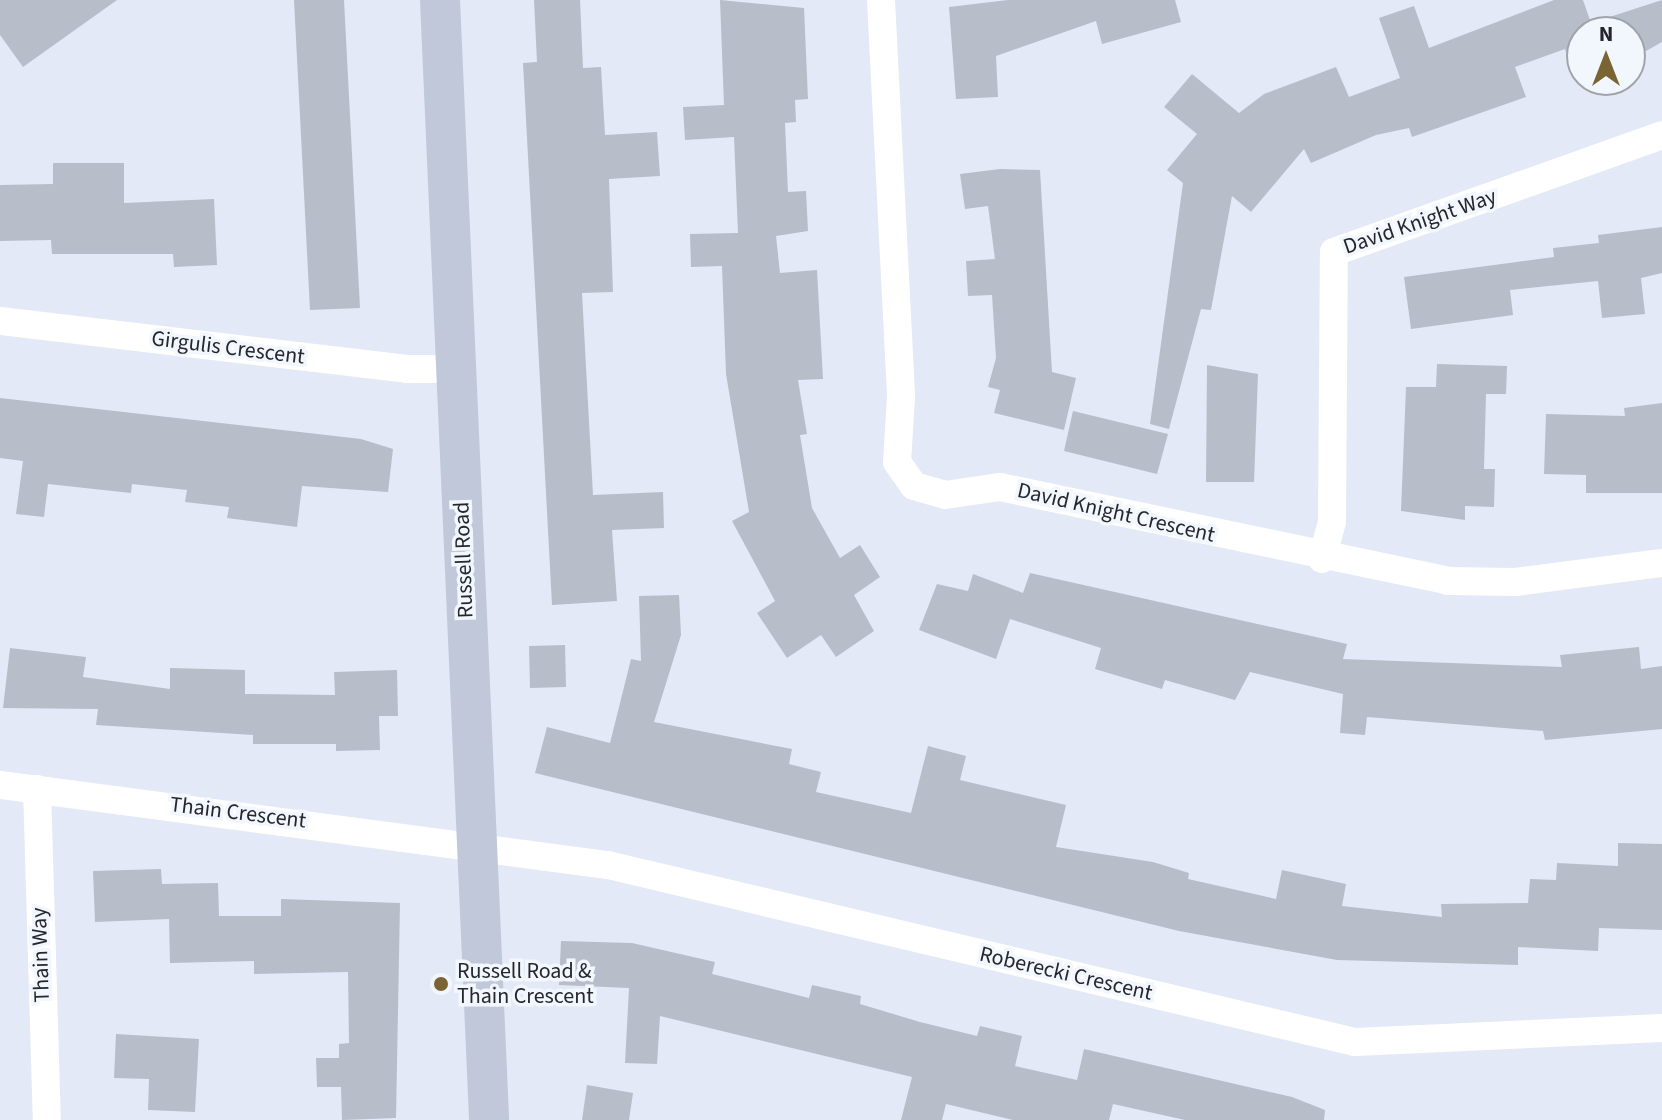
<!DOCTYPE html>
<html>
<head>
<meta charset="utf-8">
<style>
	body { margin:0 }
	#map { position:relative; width:1662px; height:1120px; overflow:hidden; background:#e3e9f6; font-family:"Source Sans 3",sans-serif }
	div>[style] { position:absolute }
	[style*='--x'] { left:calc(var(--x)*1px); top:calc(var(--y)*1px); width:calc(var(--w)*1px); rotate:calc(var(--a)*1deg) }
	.building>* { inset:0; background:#b7beca }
	.street>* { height:28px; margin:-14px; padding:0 14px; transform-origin:14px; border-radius:14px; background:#fff }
	.secondary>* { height:40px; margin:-20px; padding:0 20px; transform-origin:20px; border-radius:20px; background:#c0c8da }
	.dots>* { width:22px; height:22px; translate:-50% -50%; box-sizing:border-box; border:4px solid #f2f7fe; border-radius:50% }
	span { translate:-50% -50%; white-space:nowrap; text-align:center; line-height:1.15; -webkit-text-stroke:7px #f2f7fe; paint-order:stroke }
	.street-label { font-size:22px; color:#24272b }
	.poi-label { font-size:22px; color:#24272b }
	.left { translate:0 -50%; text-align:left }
	.north { position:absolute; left:1566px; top:16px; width:80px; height:80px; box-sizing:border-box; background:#f2f7fe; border:2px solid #a0a4aa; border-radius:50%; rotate:0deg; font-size:22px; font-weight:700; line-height:32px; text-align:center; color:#24272b }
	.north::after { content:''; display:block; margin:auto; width:28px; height:36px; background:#7b6434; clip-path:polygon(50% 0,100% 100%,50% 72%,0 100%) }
</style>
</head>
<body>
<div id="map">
	<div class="building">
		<div style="clip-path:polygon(0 0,117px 0,23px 67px,0 35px)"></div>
		<div style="clip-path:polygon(294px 0,344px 0,360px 308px,310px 310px)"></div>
		<div style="clip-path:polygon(534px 0,580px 0,583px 68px,601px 67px,605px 135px,657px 132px,660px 176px,609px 179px,613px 292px,582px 293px,593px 495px,663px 492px,664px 528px,612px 530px,617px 601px,552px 605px,523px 63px,537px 62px)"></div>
		<div style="clip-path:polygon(720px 0,804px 8px,808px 99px,795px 100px,796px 122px,785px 123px,788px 192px,806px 191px,808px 231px,776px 236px,780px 273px,817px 270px,823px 379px,798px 380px,807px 434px,800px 435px,812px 508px,840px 558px,860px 545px,880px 577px,854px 595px,874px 631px,836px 657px,821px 635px,787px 658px,757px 613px,775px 601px,732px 521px,749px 512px,726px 374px,722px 266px,691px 267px,690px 234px,738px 233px,734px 137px,685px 140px,683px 107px,724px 105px)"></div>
		<div style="clip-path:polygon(1008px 0,1175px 0,1181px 22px,1102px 44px,1096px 21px,996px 56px,998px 97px,956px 99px,949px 7px)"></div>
		<div style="clip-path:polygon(1554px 0,1583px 0,1591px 23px,1662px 0,1662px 42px,1630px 60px,1630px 32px,1582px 32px,1582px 77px,1575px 79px,1565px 49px,1515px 67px,1526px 97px,1412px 137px,1409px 128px,1376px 135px,1311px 163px,1304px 149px,1251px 212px,1232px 196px,1211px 310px,1201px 309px,1169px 429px,1150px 424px,1183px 183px,1167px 170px,1197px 134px,1164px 107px,1192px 74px,1239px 113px,1264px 94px,1336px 67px,1349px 97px,1400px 78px,1379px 18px,1414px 6px,1429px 48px)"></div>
		<div style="clip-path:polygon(53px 163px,124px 163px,124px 203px,214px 199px,217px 265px,174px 267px,173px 254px,52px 254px,51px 240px,0 241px,0 185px,53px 184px)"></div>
		<div style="clip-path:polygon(1000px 169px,1040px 170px,1052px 372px,1076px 378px,1064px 430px,994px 413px,1000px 390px,988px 387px,996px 358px,992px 295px,968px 296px,966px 261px,995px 259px,988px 206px,965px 209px,960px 174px)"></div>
		<div style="clip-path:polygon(1662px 227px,1662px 273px,1641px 278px,1645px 314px,1602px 318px,1598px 281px,1510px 290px,1513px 315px,1411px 329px,1404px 277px,1554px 257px,1553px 248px,1599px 243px,1598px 235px)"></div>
		<div style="clip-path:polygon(1437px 364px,1507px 366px,1506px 394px,1486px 394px,1484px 469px,1495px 469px,1494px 507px,1465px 506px,1465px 520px,1401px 511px,1406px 387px,1436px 387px)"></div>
		<div style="clip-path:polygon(1207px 365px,1258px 374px,1254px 482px,1206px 482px)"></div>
		<div style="clip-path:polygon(0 398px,361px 439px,393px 449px,388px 492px,302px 486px,297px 527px,227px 518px,229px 507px,185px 502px,187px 490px,132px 484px,131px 493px,48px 484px,44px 517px,16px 514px,23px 461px,0 458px)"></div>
		<div style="clip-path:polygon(1662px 403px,1662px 493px,1586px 493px,1586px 475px,1544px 474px,1546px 414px,1625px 416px,1624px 408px)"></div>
		<div style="clip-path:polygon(1073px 411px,1168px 434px,1157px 474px,1064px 451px)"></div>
		<div style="clip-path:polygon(1030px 573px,1347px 644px,1343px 659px,1562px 667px,1560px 655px,1639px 647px,1641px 669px,1662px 666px,1662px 729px,1545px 740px,1543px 731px,1367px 717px,1365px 735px,1340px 733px,1343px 694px,1250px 672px,1235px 700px,1165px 680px,1162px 689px,1095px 669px,1101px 648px,1010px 619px,996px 659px,919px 630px,937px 584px,968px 591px,973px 574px,1023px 593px)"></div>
		<div style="clip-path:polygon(679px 595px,681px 635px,654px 722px,792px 749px,789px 764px,821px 772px,816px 792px,911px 813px,928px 746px,966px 756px,960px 780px,1066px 805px,1056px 847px,1153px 862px,1189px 873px,1188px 879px,1276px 899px,1282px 870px,1346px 884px,1342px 906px,1442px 917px,1441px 904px,1528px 903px,1530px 879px,1556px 880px,1557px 863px,1618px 866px,1618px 843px,1662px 844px,1662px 930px,1599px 928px,1598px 951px,1518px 947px,1518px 965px,1337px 960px,1179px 931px,535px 773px,547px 727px,610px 743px,631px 659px,641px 661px,639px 596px)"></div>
		<div style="clip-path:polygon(565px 645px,566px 687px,530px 688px,529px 646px)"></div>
		<div style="clip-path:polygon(10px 648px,86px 657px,83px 677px,170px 689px,170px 668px,245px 670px,245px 694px,335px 695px,334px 672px,397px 670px,398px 716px,379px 716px,380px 750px,336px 751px,336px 744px,253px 744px,253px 735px,96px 725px,98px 709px,3px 708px)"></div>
		<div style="clip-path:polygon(161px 869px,162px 884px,218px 883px,219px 916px,281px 916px,281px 899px,400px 903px,396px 1118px,342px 1120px,341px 1087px,317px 1087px,316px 1058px,339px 1058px,339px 1044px,349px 1043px,348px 972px,254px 974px,254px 961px,170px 963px,169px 919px,95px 922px,93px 871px)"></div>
		<div style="clip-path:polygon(561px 941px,632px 943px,715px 962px,712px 974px,809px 998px,812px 985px,861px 996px,860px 1004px,920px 1022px,977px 1036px,980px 1026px,1022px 1036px,1015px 1066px,1077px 1080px,1084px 1049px,1292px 1097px,1325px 1110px,1324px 1120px,1185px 1120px,1113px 1104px,1109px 1120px,1013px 1120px,946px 1104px,942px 1120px,901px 1120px,912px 1077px,660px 1016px,657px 1064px,625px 1063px,629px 988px,559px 985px)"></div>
		<div style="clip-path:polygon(116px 1034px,199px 1039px,195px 1112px,148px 1110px,149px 1079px,114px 1078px)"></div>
		<div style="clip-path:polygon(587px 1085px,633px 1093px,629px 1120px,582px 1120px)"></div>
	</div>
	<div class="street">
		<div style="--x:881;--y:0;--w:398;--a:87.1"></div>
		<div style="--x:901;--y:397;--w:65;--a:93.5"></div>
		<div style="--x:897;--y:462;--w:29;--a:55"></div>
		<div style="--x:914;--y:486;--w:32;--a:16"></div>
		<div style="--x:945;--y:495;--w:56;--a:-8.3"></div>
		<div style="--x:1000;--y:487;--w:458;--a:11.8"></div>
		<div style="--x:1448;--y:581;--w:67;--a:0.9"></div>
		<div style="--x:1515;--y:582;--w:148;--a:-7.4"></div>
		<div style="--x:0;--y:321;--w:410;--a:6.7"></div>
		<div style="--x:407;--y:369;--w:49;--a:0"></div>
		<div style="--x:1322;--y:559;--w:38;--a:-75"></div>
		<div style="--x:1332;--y:522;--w:270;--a:-89.6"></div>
		<div style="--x:1334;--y:252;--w:348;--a:-19.6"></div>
		<div style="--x:0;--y:785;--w:613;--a:7.5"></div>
		<div style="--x:608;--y:865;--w:768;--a:13.33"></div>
		<div style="--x:1355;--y:1042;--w:307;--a:-2.6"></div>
		<div style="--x:37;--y:789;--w:331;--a:88.3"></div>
	</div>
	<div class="secondary">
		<div style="--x:440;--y:0;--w:1121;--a:87.49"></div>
	</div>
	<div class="dots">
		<div style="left:441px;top:984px;background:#7b6434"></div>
	</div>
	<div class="street-label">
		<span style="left:1420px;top:222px;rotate:-19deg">David Knight Way</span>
		<span style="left:228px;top:348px;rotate:7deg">Girgulis Crescent</span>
		<span style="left:1116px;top:513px;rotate:13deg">David Knight Crescent</span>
		<span style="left:464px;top:560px;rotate:-92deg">Russell Road</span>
		<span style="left:238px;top:813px;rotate:7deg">Thain Crescent</span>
		<span style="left:41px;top:955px;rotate:-92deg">Thain Way</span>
		<span style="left:1066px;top:974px;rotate:13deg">Roberecki Crescent</span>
	</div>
	<div class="poi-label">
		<span class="left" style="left:457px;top:984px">Russell Road &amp;<br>Thain Crescent</span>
	</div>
	<div class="north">N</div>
</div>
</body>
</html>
